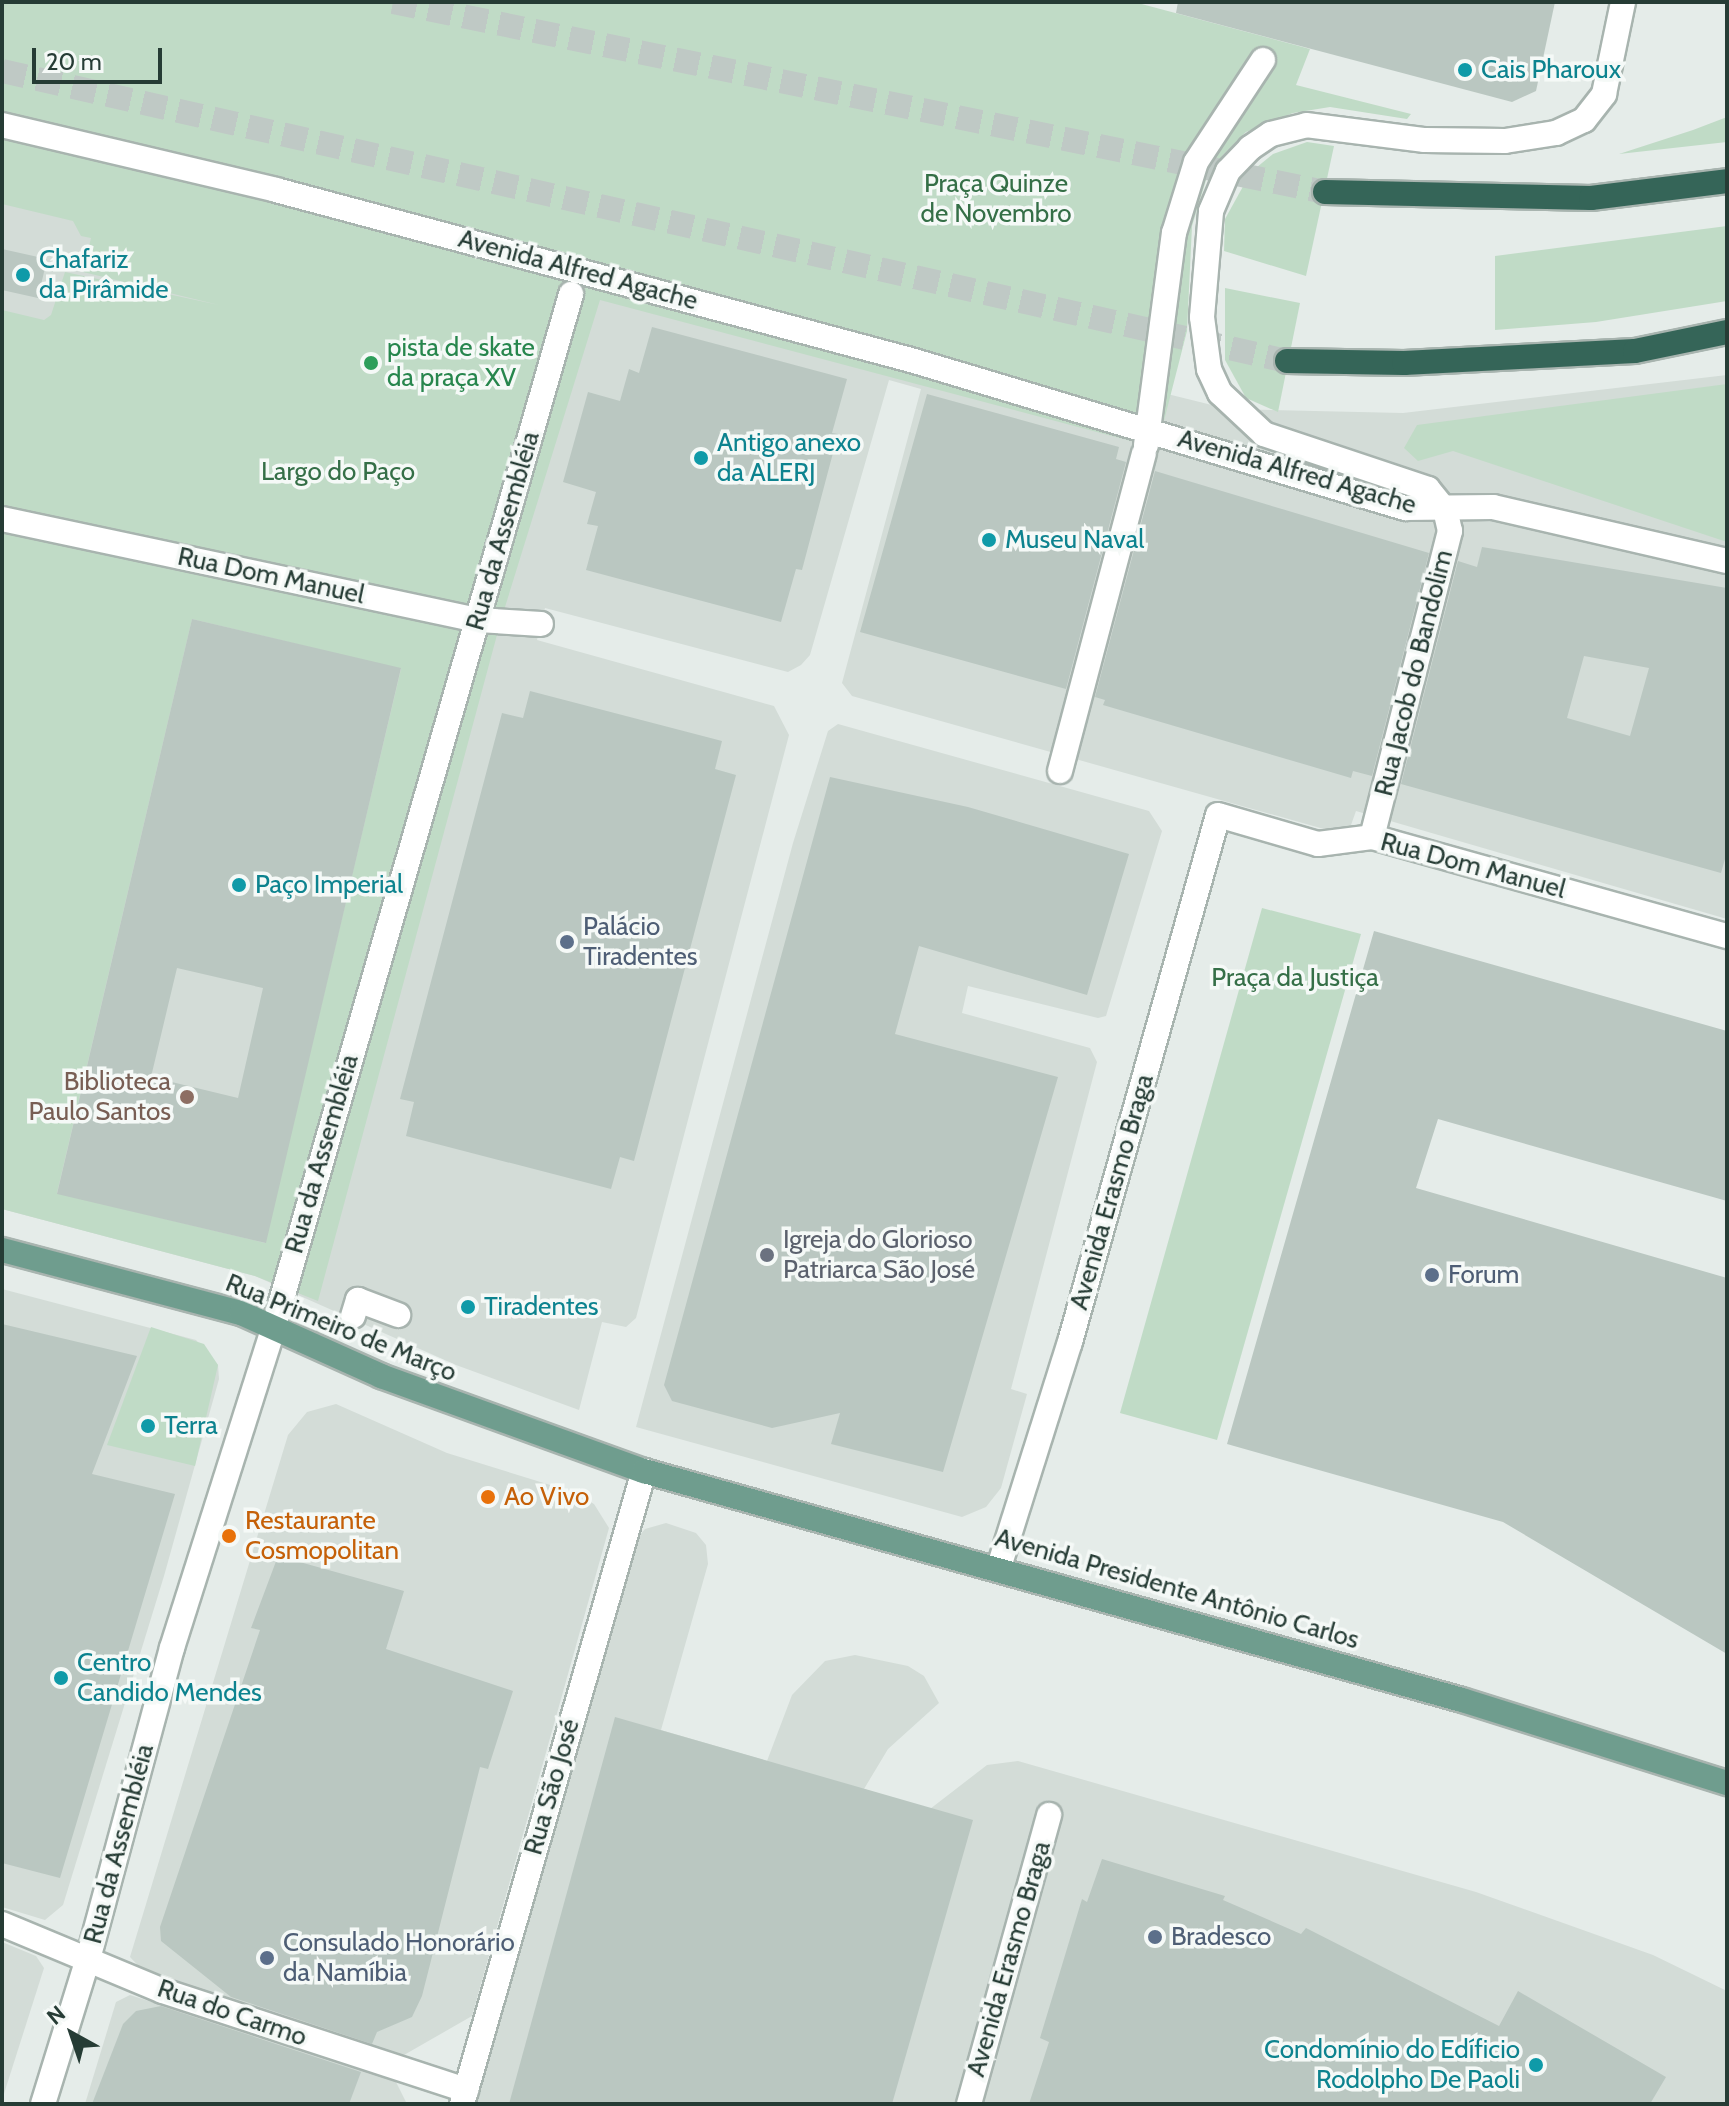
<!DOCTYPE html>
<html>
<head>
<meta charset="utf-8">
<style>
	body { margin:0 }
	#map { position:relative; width:1729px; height:2106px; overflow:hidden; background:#e5ece9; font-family:Cabin,sans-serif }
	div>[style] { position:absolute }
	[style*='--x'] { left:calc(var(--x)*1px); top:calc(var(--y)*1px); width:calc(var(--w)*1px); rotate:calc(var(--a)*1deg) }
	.built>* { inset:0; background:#d3dcd7 }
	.green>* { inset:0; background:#c0dbc6 }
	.building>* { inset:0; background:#bac7c1 }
	.highway-tunnel>* { height:24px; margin-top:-12px; transform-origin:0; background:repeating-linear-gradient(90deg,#bfc9c5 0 24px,transparent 0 36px) }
	.roads { filter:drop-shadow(2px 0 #a8b4af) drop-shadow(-2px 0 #a8b4af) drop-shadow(0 2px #a8b4af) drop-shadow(0 -2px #a8b4af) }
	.minor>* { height:24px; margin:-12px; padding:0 12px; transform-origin:12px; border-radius:12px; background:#fff }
	.major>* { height:24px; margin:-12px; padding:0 12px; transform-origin:12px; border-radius:12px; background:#6f9d8e }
	.highway>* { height:24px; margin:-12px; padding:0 12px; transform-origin:12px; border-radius:12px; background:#356558 }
	.dots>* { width:22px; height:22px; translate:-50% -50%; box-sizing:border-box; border:4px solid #f5f9f7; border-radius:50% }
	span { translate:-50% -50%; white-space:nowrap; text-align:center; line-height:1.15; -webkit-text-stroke:7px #f5f9f7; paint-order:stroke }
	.culture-label { font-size:26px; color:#0d838f }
	.left { translate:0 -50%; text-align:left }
	.right { translate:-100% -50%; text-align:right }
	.park-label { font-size:26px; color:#356f47 }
	.street-label { font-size:26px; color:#263c35 }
	.leisure-label { font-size:26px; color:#27864d }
	.service-label { font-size:26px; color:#4e5e75 }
	.education-label { font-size:26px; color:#785e54 }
	.worship-label { font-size:26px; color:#5b616d }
	.food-label { font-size:26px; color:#c56008 }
	.frame { position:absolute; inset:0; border:4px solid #263c35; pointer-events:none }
	.north { position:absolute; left:32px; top:1994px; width:80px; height:80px; -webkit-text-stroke:6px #f5f9f7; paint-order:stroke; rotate:320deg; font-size:22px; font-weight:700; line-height:32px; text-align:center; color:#263c35 }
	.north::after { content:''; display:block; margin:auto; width:28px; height:36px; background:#263c35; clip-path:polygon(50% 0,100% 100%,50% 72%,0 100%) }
	.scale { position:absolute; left:32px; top:48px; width:130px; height:36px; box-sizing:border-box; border:4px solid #263c35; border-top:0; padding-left:10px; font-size:24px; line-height:28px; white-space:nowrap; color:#263c35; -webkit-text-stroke:6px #f5f9f7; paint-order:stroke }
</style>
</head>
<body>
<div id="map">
	<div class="built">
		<div style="clip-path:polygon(2px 105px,1228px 409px,1403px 413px,1727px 375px,1727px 919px,1356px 811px,1351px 825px,1338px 833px,852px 696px,842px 683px,921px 389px,889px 380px,810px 655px,801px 665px,788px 672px,545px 608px,537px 640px,774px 706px,789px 735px,636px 1318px,626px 1327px,602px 1322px,579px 1410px,456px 1365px,255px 1276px,2px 1209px)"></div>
		<div style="clip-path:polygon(838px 724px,1149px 811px,1162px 831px,1106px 1016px,1098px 1018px,968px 986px,962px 1013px,1090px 1048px,1097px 1062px,1011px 1389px,1027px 1394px,1001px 1488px,986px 1507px,962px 1517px,636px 1427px,793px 843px,828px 731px)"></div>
		<div style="clip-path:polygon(2px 1289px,196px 1340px,218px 1365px,219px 1379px,164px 1576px,63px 1905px,45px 1920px,2px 1907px)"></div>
		<div style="clip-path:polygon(336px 1404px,447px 1453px,573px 1492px,594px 1504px,609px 1528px,472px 2016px,404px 2055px,146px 1974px,130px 1957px,288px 1435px,307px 1412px)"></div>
		<div style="clip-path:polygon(666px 1523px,696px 1533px,706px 1545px,708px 1564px,661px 1730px,767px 1761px,792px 1695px,825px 1661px,855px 1655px,908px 1666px,924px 1676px,939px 1703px,888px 1749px,864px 1789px,930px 1809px,987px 1765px,1018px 1761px,1476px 1892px,1653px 1955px,1727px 1991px,1727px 2104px,476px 2104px,629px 1548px,645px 1529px)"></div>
		<div style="clip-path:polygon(2px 1942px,36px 1956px,44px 1968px,2px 2100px)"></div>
		<div style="clip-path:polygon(130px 1995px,395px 2080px,407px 2104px,85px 2104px,116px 2002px)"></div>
	</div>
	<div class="green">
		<div style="clip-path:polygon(evenodd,2px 2px,1134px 2px,1310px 49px,1296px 85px,1411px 114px,1407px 119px,1330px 107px,1293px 113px,1246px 132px,1223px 155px,1207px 177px,1192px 226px,1187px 331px,1157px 448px,600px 300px,501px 620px,318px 1301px,255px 1276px,2px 1209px,2px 310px,44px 320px,51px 315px,65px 272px,219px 305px,83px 272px,91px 238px,81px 236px,73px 221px,2px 204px,2px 2px,192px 619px,401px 669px,265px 1243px,57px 1193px,192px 619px)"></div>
		<div style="clip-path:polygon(1727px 117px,1727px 142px,1619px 154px,1693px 130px)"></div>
		<div style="clip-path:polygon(1307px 142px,1334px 146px,1306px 276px,1224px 251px,1225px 219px,1251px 172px,1273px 154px)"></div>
		<div style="clip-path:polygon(1727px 226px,1727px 301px,1596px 322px,1495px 330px,1495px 256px)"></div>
		<div style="clip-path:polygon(1225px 288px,1300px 303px,1278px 412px,1246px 398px,1225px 360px)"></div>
		<div style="clip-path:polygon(1727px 384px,1727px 542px,1453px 451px,1418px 461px,1404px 448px,1417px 425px)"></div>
		<div style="clip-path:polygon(1262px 908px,1361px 934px,1217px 1440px,1120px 1413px)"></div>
		<div style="clip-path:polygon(151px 1327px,204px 1344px,218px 1365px,195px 1466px,107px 1445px)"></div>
	</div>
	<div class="building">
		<div style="clip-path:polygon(1178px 2px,1555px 2px,1536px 91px,1512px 102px,1176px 13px)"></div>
		<div style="clip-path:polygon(2px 249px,47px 259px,38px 298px,2px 290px)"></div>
		<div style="clip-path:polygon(652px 327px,847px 379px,832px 433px,838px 434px,802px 570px,796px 569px,781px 622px,586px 570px,598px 526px,587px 524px,596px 492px,563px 482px,588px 392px,620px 401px,629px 369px,639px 373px)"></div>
		<div style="clip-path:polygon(927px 394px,1119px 447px,1116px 459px,1126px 462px,1066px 689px,860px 632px)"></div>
		<div style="clip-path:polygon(1155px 471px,1429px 553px,1372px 776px,1353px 771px,1351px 778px,1103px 705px,1105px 700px,1095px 697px)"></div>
		<div style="clip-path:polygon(evenodd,1482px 547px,1727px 588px,1727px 852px,1721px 873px,1401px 784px,1458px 561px,1477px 567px,1482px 547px,1584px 656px,1649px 668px,1630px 736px,1567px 718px,1584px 656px)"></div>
		<div style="clip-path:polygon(evenodd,192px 619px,401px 668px,266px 1243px,57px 1194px,192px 619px,177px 968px,263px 988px,238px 1098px,151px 1077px,177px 968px)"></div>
		<div style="clip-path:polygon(530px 691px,722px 741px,715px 769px,736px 775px,634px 1161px,620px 1157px,611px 1189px,406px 1136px,414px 1102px,400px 1099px,502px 713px,523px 718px)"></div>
		<div style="clip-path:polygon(830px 777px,968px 807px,1129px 854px,1087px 995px,919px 946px,895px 1034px,1058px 1077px,943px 1472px,831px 1444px,840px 1413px,772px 1428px,672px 1401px,664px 1385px)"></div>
		<div style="clip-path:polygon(1374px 931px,1727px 1031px,1727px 1201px,1438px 1119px,1416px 1188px,1727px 1278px,1727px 1654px,1503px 1522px,1227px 1444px)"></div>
		<div style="clip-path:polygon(2px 1324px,137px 1356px,92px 1474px,175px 1494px,60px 1878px,2px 1863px)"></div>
		<div style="clip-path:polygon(278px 1556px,404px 1591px,386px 1649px,513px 1691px,488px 1769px,480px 1767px,422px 1996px,412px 2017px,377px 2032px,372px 2044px,231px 1997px,161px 1941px,160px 1927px,260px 1630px,251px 1628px)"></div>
		<div style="clip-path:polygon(615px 1717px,973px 1820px,892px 2104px,509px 2104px)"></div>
		<div style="clip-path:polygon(1102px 1859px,1225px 1896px,1223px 1900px,1301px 1934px,1306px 1928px,1499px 2026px,1518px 1991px,1666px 2077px,1650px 2104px,1029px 2104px,1049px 2042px,1040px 2038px,1082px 1899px,1087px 1902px)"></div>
		<div style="clip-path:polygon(161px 2006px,361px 2072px,349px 2104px,92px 2104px,123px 2024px,136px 2011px)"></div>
	</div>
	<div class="highway-tunnel">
		<div style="--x:393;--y:2;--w:951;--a:11.52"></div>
		<div style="--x:2;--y:71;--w:1317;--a:12.72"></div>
	</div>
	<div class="roads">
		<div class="minor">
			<div style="--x:2;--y:125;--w:282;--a:13.3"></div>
			<div style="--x:276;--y:190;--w:657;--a:14.99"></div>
			<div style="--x:911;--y:360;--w:516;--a:16.68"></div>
			<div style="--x:1405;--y:508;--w:88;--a:-0.7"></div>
			<div style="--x:1493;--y:507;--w:240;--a:13"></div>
			<div style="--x:1146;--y:445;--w:214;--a:-82.5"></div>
			<div style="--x:1174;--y:233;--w:74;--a:-72.8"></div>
			<div style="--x:1196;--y:162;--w:122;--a:-56.7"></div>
			<div style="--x:2;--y:519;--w:487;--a:12"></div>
			<div style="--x:478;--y:620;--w:63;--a:3.6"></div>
			<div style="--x:1060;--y:771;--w:328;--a:-75.2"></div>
			<div style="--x:1372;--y:837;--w:316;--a:-75.7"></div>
			<div style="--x:1450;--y:531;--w:22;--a:-103"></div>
			<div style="--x:1445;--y:510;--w:27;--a:-129"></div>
			<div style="--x:1428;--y:489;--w:173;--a:-161.5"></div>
			<div style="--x:1264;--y:434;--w:60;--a:-137"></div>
			<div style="--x:1220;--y:393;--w:26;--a:-115"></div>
			<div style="--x:1209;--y:369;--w:52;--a:-97.7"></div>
			<div style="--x:1202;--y:317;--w:106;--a:-85.1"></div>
			<div style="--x:1211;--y:211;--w:43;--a:-67"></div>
			<div style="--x:1228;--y:171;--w:32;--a:-46"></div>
			<div style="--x:1250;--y:148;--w:25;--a:-34"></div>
			<div style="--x:1271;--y:134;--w:36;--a:-14"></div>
			<div style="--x:1306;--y:125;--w:120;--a:7.2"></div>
			<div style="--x:1425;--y:140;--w:80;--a:0.7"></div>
			<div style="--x:1505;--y:141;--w:52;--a:-8.9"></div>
			<div style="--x:1556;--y:133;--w:31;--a:-25"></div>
			<div style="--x:1584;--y:120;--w:33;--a:-52"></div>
			<div style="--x:1604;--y:94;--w:94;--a:-78.3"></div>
			<div style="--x:353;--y:1316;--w:17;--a:-73"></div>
			<div style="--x:358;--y:1300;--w:43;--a:20.6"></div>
			<div style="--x:999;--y:1567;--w:236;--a:-72.5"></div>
			<div style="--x:1070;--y:1342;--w:547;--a:-74.31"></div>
			<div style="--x:1218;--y:815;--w:104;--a:16.2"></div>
			<div style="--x:1318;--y:844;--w:54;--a:-7.4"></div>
			<div style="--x:1372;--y:837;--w:369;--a:15.6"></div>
			<div style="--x:2;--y:1924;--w:174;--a:22.6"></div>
			<div style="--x:163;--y:1991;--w:319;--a:18.1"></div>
			<div style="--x:43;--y:2104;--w:152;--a:-72.8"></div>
			<div style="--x:88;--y:1959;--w:322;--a:-74.9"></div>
			<div style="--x:172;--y:1648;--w:338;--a:-72.4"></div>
			<div style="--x:274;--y:1326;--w:1074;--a:-73.94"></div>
			<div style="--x:462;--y:2104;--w:659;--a:-73.96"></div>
			<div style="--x:969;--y:2104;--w:300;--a:-74.5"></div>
		</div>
		<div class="major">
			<div style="--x:2;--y:1250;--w:247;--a:14.8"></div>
			<div style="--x:241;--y:1313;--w:154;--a:24.2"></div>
			<div style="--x:381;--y:1376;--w:280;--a:19.9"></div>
			<div style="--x:644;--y:1471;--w:849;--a:15.64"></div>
			<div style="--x:1462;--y:1700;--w:278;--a:17.4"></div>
		</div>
		<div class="highway">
			<div style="--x:1325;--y:192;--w:266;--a:1.3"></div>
			<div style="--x:1591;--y:198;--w:137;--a:-7.1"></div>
			<div style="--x:1287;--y:361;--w:117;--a:1"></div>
			<div style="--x:1404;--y:363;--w:231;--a:-3"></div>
			<div style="--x:1635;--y:351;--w:94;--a:-11.7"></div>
		</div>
	</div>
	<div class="dots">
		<div style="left:1465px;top:70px;background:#0f9aa8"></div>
		<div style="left:23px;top:275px;background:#0f9aa8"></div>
		<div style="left:371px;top:363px;background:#2e9e5b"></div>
		<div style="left:701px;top:458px;background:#0f9aa8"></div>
		<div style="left:989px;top:540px;background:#0f9aa8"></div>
		<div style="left:239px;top:885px;background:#0f9aa8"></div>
		<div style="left:567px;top:942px;background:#5c6f8a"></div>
		<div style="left:187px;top:1097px;background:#8d6e63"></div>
		<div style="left:767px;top:1255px;background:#6b7280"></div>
		<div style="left:1432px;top:1275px;background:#5c6f8a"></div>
		<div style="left:468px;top:1307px;background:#0f9aa8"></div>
		<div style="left:148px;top:1426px;background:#0f9aa8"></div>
		<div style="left:488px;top:1497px;background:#e8710a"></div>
		<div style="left:229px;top:1536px;background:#e8710a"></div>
		<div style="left:61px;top:1678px;background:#0f9aa8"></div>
		<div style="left:1155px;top:1937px;background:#5c6f8a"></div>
		<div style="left:267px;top:1958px;background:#5c6f8a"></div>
		<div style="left:1536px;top:2065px;background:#0f9aa8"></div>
	</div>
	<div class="culture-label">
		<span class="left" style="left:1481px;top:70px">Cais Pharoux</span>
		<span class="left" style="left:39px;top:275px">Chafariz<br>da Pirâmide</span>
		<span class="left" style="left:717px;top:458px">Antigo anexo<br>da ALERJ</span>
		<span class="left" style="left:1005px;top:540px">Museu Naval</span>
		<span class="left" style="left:255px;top:885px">Paço Imperial</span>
		<span class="left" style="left:484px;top:1307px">Tiradentes</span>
		<span class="left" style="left:164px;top:1426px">Terra</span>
		<span class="left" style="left:77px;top:1678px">Centro<br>Candido Mendes</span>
		<span class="right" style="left:1520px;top:2065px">Condomínio do Edíficio<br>Rodolpho De Paoli</span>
	</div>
	<div class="park-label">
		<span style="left:996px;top:199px">Praça Quinze<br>de Novembro</span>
		<span style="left:338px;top:472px">Largo do Paço</span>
		<span style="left:1295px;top:978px">Praça da Justiça</span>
	</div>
	<div class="street-label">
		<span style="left:578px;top:270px;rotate:15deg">Avenida Alfred Agache</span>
		<span style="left:1297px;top:472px;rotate:16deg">Avenida Alfred Agache</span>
		<span style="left:503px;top:531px;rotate:-74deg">Rua da Assembléia</span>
		<span style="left:271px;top:576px;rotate:12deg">Rua Dom Manuel</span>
		<span style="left:1414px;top:673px;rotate:-76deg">Rua Jacob do Bandolim</span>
		<span style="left:1473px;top:866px;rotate:15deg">Rua Dom Manuel</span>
		<span style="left:322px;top:1154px;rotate:-74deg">Rua da Assembléia</span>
		<span style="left:1112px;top:1192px;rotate:-74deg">Avenida Erasmo Braga</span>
		<span style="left:341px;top:1328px;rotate:22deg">Rua Primeiro de Março</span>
		<span style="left:1177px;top:1589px;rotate:16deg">Avenida Presidente Antônio Carlos</span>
		<span style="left:552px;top:1787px;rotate:-74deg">Rua São José</span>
		<span style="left:119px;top:1844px;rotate:-75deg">Rua da Assembléia</span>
		<span style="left:1009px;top:1959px;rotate:-74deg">Avenida Erasmo Braga</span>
		<span style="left:232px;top:2013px;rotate:19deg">Rua do Carmo</span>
	</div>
	<div class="leisure-label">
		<span class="left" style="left:387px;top:363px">pista de skate<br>da praça XV</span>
	</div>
	<div class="service-label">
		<span class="left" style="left:583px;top:942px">Palácio<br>Tiradentes</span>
		<span class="left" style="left:1448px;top:1275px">Forum</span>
		<span class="left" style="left:1171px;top:1937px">Bradesco</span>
		<span class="left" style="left:283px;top:1958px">Consulado Honorário<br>da Namíbia</span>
	</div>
	<div class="education-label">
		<span class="right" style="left:171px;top:1097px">Biblioteca<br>Paulo Santos</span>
	</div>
	<div class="worship-label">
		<span class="left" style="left:783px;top:1255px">Igreja do Glorioso<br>Patriarca São José</span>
	</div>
	<div class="food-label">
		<span class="left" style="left:504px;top:1497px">Ao Vivo</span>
		<span class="left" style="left:245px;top:1536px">Restaurante<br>Cosmopolitan</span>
	</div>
	<div class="frame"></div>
	<div class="north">N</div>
	<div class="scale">20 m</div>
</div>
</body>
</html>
